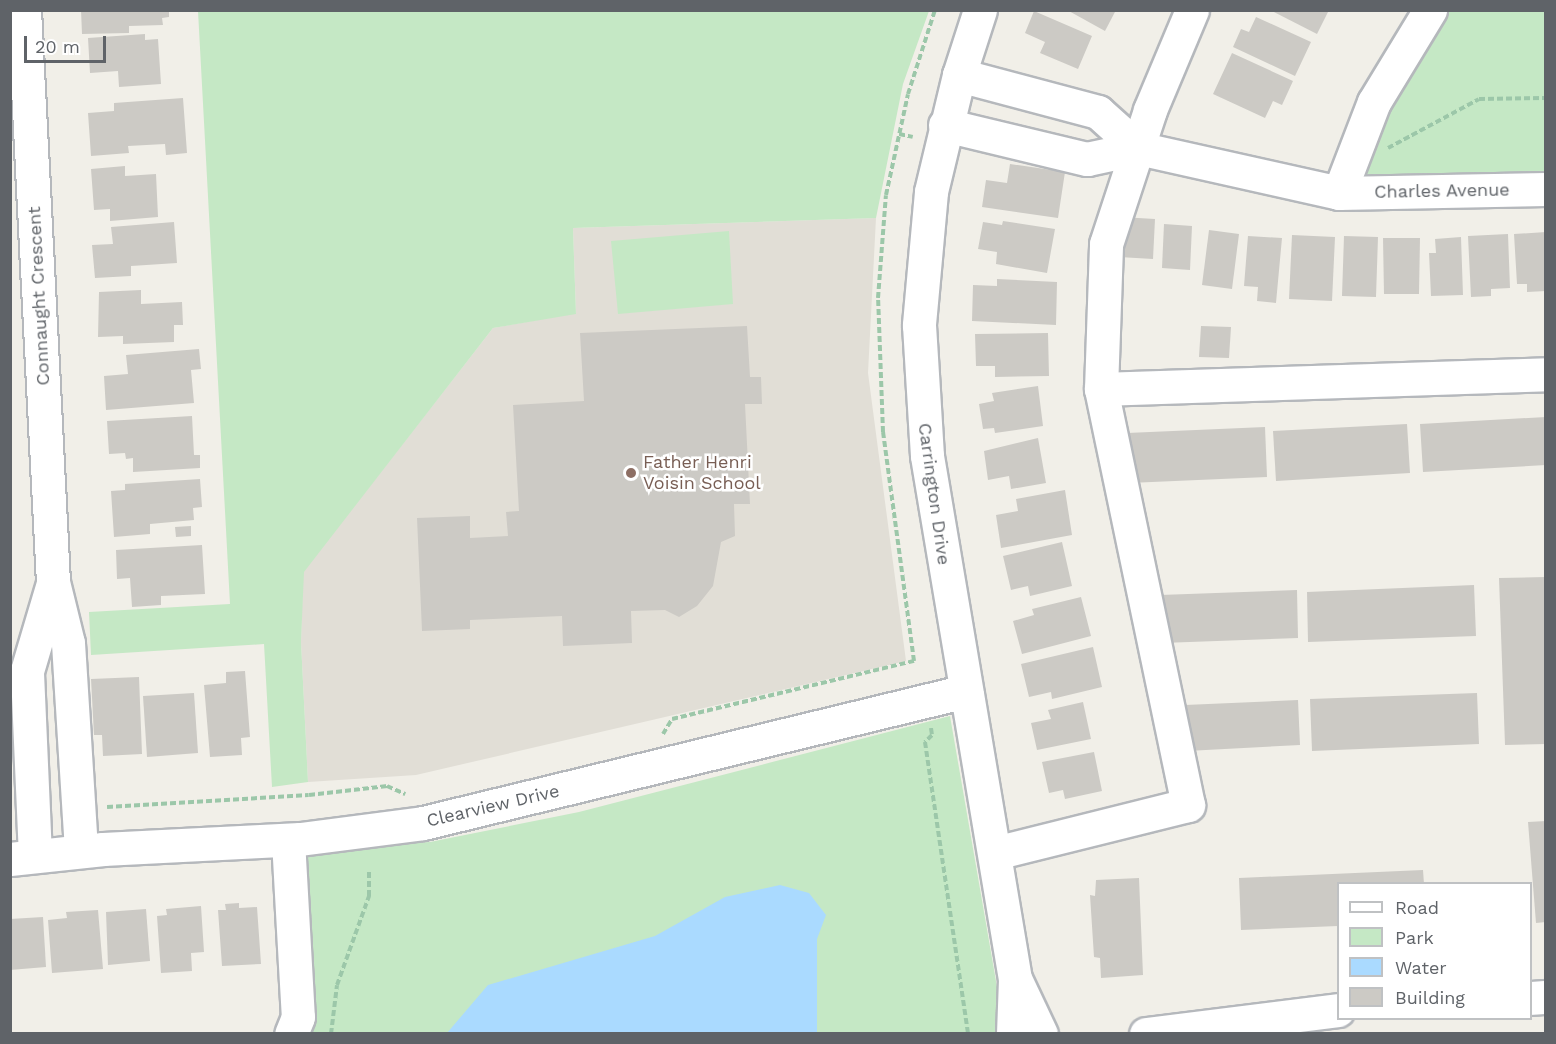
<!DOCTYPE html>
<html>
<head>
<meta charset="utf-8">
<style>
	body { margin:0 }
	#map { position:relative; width:1556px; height:1044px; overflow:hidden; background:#f1efe8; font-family:"Work Sans",sans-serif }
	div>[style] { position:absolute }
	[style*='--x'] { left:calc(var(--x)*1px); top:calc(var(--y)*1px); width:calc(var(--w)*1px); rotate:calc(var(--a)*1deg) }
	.education>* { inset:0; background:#e1ded6 }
	.green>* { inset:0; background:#c5e8c5 }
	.water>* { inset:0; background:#aadaff }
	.building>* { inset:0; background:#cccac5 }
	.path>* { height:4px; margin-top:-2px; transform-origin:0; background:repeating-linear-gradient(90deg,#9cc7a9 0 6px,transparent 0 9px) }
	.roads { filter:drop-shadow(2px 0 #b5b8bc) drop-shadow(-2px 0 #b5b8bc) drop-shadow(0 2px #b5b8bc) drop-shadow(0 -2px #b5b8bc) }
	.minor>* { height:33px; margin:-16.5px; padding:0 16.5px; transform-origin:16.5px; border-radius:16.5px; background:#fff }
	.dots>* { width:16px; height:16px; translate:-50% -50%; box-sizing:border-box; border:3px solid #fff; border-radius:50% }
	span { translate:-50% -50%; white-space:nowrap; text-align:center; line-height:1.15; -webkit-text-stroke:5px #fff; paint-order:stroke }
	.street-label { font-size:18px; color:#5f6368 }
	.education-label { font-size:18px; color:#785e54 }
	.left { translate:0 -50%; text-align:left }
	.frame { position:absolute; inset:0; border:12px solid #5f6368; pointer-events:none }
	.legend { position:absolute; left:1337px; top:882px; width:195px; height:138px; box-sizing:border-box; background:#fff; border:2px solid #bfc1c3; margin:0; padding:8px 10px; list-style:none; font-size:18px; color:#5f6368 }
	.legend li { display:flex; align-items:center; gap:12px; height:30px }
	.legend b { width:30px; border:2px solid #bfc1c3 }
	.scale { position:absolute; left:24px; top:36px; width:82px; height:27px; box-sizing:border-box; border:3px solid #5f6368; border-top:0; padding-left:8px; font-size:18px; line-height:21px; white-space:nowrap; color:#5f6368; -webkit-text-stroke:4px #fff; paint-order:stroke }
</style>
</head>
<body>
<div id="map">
	<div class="education">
		<div style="clip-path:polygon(876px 218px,868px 373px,906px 661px,416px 775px,308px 782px,301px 642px,303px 572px,493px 328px,576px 313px,573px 228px)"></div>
	</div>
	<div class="green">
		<div style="clip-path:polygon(198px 11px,929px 11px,903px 84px,876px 218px,573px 228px,576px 314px,493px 328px,304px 572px,301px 642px,308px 782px,272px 787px,264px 644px,91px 655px,89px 612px,230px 604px)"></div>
		<div style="clip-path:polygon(1430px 11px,1545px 11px,1545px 189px,1339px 193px)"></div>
		<div style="clip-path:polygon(729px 231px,733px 304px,618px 314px,611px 241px)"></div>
		<div style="clip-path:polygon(950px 716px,1005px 1033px,313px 1033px,302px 847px,430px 842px,579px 812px)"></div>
	</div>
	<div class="water">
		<div style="clip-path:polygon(780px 885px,809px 893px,826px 915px,817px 939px,817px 1033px,447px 1033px,488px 985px,655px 936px,725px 897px)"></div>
	</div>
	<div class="building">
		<div style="clip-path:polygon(81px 10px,169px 10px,169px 17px,162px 18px,163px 25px,129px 26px,129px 33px,82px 34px)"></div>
		<div style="clip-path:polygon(1067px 10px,1116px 10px,1105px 31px)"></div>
		<div style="clip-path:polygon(1270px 10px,1329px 10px,1317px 34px)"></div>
		<div style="clip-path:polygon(1034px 11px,1092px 36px,1078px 69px,1040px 53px,1045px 42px,1025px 33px)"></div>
		<div style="clip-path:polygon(1256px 17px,1311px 42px,1295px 76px,1233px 47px,1241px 29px,1249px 32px)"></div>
		<div style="clip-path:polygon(145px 34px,145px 40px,158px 39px,161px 84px,119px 87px,118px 71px,90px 73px,88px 38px)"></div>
		<div style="clip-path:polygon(1232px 53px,1293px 81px,1282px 105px,1273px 101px,1265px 118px,1213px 94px)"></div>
		<div style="clip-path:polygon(183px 98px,187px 153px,166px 155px,165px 144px,128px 146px,129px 153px,91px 156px,88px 113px,114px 111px,114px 103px)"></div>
		<div style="clip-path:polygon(1010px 164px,1065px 172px,1058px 218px,982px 207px,986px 180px,1007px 183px)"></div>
		<div style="clip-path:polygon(125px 166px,125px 176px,156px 174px,158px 217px,110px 221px,110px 209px,94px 210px,91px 169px)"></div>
		<div style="clip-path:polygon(1121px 217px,1155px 219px,1153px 259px,1119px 257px)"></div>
		<div style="clip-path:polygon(1003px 221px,1055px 229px,1047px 273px,996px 264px,997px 252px,978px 249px,983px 222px,1002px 225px)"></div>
		<div style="clip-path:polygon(174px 222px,177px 263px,131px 266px,131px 276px,95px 278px,92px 245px,113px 244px,111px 227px)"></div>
		<div style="clip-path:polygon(1164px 224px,1192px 226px,1190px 270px,1162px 268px)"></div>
		<div style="clip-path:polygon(1209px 230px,1239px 234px,1232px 289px,1202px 285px)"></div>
		<div style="clip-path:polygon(1546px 232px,1546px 291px,1527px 292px,1527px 284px,1517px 284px,1514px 234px)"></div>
		<div style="clip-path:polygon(1508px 234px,1510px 288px,1491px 289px,1491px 296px,1471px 297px,1468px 236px)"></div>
		<div style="clip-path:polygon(1292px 235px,1335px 237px,1332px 301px,1289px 299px)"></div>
		<div style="clip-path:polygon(1248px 236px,1282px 238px,1276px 303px,1257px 301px,1258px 287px,1244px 286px)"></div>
		<div style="clip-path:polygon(1344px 236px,1378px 237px,1376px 297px,1342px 296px)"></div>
		<div style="clip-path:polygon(1461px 237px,1463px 295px,1431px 296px,1429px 253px,1436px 253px,1435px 239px)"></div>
		<div style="clip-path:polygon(1383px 238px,1420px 238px,1419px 294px,1384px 294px)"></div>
		<div style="clip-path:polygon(997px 279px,1057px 282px,1056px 325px,972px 321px,973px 285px,997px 286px)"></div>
		<div style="clip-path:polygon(141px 290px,141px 304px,182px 302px,183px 325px,174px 325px,174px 342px,123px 344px,123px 336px,98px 337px,99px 292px)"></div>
		<div style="clip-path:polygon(747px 326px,750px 377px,761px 377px,762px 404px,745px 404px,750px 504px,734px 504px,735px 536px,721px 542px,713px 586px,697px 606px,679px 617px,665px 610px,631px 611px,632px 643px,563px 646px,562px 616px,470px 620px,470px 629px,422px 631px,417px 518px,470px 516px,470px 538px,508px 536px,506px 512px,519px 511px,513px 405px,584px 401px,580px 333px)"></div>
		<div style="clip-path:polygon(1201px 326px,1231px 327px,1229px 358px,1199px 357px)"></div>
		<div style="clip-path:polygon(1048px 333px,1049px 376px,995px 377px,995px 366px,976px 366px,975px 334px)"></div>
		<div style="clip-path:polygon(199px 349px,201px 369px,191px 370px,194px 403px,106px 410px,104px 376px,128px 374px,126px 355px)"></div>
		<div style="clip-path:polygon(1038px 386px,1043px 426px,995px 433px,994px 428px,983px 429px,979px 404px,994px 401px,992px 393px)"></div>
		<div style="clip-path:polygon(192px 416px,194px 455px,200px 455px,200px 468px,133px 472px,133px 458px,126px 459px,125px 453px,109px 454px,107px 421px)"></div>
		<div style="clip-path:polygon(1546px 417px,1546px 465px,1423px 472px,1420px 424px)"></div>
		<div style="clip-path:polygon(1407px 424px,1410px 473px,1276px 481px,1273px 431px)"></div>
		<div style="clip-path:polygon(1265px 427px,1267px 477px,1129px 483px,1127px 433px)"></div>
		<div style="clip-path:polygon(1038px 438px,1046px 483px,1011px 489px,1009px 476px,988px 480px,984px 451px)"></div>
		<div style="clip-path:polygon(200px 479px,202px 507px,193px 508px,194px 520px,150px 524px,150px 534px,114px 537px,111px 491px,125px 490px,125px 484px)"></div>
		<div style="clip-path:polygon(1065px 490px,1072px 535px,1001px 548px,996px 515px,1018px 511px,1016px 499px)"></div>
		<div style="clip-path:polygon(191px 526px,191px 536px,176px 537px,175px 527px)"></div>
		<div style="clip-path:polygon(1062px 542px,1072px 586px,1030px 596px,1028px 586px,1011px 590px,1003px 556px)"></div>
		<div style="clip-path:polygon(202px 545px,205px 594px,161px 596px,161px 605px,132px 607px,130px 578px,117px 579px,116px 550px)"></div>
		<div style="clip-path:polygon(1546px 577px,1546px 744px,1505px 745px,1499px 578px)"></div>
		<div style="clip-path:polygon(1474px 585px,1476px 636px,1308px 642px,1307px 592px)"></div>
		<div style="clip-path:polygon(1297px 590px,1298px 638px,1162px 643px,1160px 595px)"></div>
		<div style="clip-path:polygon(1081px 597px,1091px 636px,1022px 654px,1013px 621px,1034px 615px,1032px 609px)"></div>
		<div style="clip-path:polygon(1093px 647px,1102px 687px,1052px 699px,1051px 692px,1029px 697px,1021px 664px)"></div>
		<div style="clip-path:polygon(245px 671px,250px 737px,241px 738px,242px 755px,210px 757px,204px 685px,226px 683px,226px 672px)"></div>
		<div style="clip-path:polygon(139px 677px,142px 754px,103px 756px,102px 735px,94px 735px,91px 679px)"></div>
		<div style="clip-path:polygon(194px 693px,198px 753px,147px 757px,143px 696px)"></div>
		<div style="clip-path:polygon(1477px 693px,1479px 744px,1312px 751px,1310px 699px)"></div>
		<div style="clip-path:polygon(1298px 700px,1300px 745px,1187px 751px,1185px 705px)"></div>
		<div style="clip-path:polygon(1083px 702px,1091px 739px,1037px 750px,1031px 723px,1051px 719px,1048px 710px)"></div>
		<div style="clip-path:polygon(1094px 752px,1102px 791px,1065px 799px,1063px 790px,1049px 793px,1042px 762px)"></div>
		<div style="clip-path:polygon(1546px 821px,1546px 922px,1536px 923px,1528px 822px)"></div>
		<div style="clip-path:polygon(1423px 870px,1424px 884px,1338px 884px,1338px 926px,1241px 930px,1239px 878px)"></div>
		<div style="clip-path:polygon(1139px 878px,1143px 975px,1101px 978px,1100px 958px,1094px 957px,1090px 895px,1095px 896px,1096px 880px)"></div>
		<div style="clip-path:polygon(239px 903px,239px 908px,257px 907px,261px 964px,222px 966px,218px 910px,226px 910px,225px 904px)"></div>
		<div style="clip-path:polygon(201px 906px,204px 952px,191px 953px,192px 971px,161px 973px,157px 916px,167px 915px,166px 909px)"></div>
		<div style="clip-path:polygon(146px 909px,150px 961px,108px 965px,106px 912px)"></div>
		<div style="clip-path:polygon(98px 910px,103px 969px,52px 973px,48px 920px,67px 918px,66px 912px)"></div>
		<div style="clip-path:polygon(43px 917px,46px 967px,10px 970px,10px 919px)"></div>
	</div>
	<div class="path">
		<div style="--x:899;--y:134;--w:14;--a:12"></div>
		<div style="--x:1388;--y:148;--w:103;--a:-28.3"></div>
		<div style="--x:1479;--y:99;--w:67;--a:-0.9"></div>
		<div style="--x:931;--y:728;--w:7;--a:82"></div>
		<div style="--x:932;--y:735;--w:10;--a:135"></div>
		<div style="--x:925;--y:742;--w:295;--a:81.6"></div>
		<div style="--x:663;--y:734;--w:17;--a:-59"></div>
		<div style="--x:672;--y:719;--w:249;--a:-13.5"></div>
		<div style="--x:914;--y:661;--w:231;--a:-97.7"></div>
		<div style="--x:883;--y:432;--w:134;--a:-92.1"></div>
		<div style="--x:878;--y:298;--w:103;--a:-85.6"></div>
		<div style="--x:886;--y:195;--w:103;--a:-77.7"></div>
		<div style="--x:908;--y:94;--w:88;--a:-72.2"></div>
		<div style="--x:107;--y:807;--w:202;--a:-3.4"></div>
		<div style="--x:309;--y:795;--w:79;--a:-6.6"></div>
		<div style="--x:387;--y:786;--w:20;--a:24"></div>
		<div style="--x:331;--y:1034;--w:49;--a:-83"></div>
		<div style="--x:337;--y:985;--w:95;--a:-70.2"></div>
		<div style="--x:369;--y:896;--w:25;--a:-90"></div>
	</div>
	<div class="roads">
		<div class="minor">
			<div style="--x:24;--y:10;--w:573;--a:87.1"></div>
			<div style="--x:53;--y:582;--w:63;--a:76.2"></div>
			<div style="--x:68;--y:643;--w:208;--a:86.4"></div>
			<div style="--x:980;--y:10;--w:68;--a:107.9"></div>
			<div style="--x:959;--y:75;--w:120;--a:103.5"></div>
			<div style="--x:931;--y:192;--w:134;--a:95.2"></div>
			<div style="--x:919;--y:325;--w:131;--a:86.5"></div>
			<div style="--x:927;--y:456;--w:530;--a:80.45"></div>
			<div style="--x:1015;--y:979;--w:55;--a:92.1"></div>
			<div style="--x:959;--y:75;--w:144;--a:14.9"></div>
			<div style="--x:1098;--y:112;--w:54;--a:42"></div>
			<div style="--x:945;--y:125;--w:146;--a:13.5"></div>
			<div style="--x:1087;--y:159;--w:52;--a:-12.2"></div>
			<div style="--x:1138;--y:148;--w:206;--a:12.6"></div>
			<div style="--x:1339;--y:193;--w:207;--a:-1.1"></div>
			<div style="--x:1339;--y:193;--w:97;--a:-69"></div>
			<div style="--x:1374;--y:102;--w:108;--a:-58.7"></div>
			<div style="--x:1101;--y:389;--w:445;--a:-1.9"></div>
			<div style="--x:288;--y:840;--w:177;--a:86.8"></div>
			<div style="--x:298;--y:1017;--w:18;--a:112"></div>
			<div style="--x:995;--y:853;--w:199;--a:-14"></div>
			<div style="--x:1188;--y:805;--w:425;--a:-101.8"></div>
			<div style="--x:1101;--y:389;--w:145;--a:-88"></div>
			<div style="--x:1106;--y:244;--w:141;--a:-71.8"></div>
			<div style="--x:1150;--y:110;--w:108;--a:-67.2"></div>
			<div style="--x:35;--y:856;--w:185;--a:-92.5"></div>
			<div style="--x:27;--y:671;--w:92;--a:-73.5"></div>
			<div style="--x:10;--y:859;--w:94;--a:-6.1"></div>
			<div style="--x:103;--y:849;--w:197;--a:-2.9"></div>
			<div style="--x:300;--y:839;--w:124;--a:-7.4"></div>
			<div style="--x:423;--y:823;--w:559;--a:-13.66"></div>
			<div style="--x:1017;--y:983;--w:56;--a:64.8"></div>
			<div style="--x:1530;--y:998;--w:16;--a:-4"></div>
			<div style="--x:1146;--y:1034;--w:193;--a:-7.1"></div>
		</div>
	</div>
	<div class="dots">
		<div style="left:631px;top:473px;background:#8d6e63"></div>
	</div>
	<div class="street-label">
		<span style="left:1442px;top:191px;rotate:-1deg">Charles Avenue</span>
		<span style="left:39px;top:296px;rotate:-93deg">Connaught Crescent</span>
		<span style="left:934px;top:494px;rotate:82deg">Carrington Drive</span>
		<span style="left:493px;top:806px;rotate:-13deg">Clearview Drive</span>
	</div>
	<div class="education-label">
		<span class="left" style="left:643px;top:473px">Father Henri<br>Voisin School</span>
	</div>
	<div class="frame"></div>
	<ul class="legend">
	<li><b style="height:8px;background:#fff"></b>Road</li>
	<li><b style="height:16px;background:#c5e8c5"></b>Park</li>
	<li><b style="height:16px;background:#aadaff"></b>Water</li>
	<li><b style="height:16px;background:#cccac5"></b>Building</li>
	</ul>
	<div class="scale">20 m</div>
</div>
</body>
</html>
